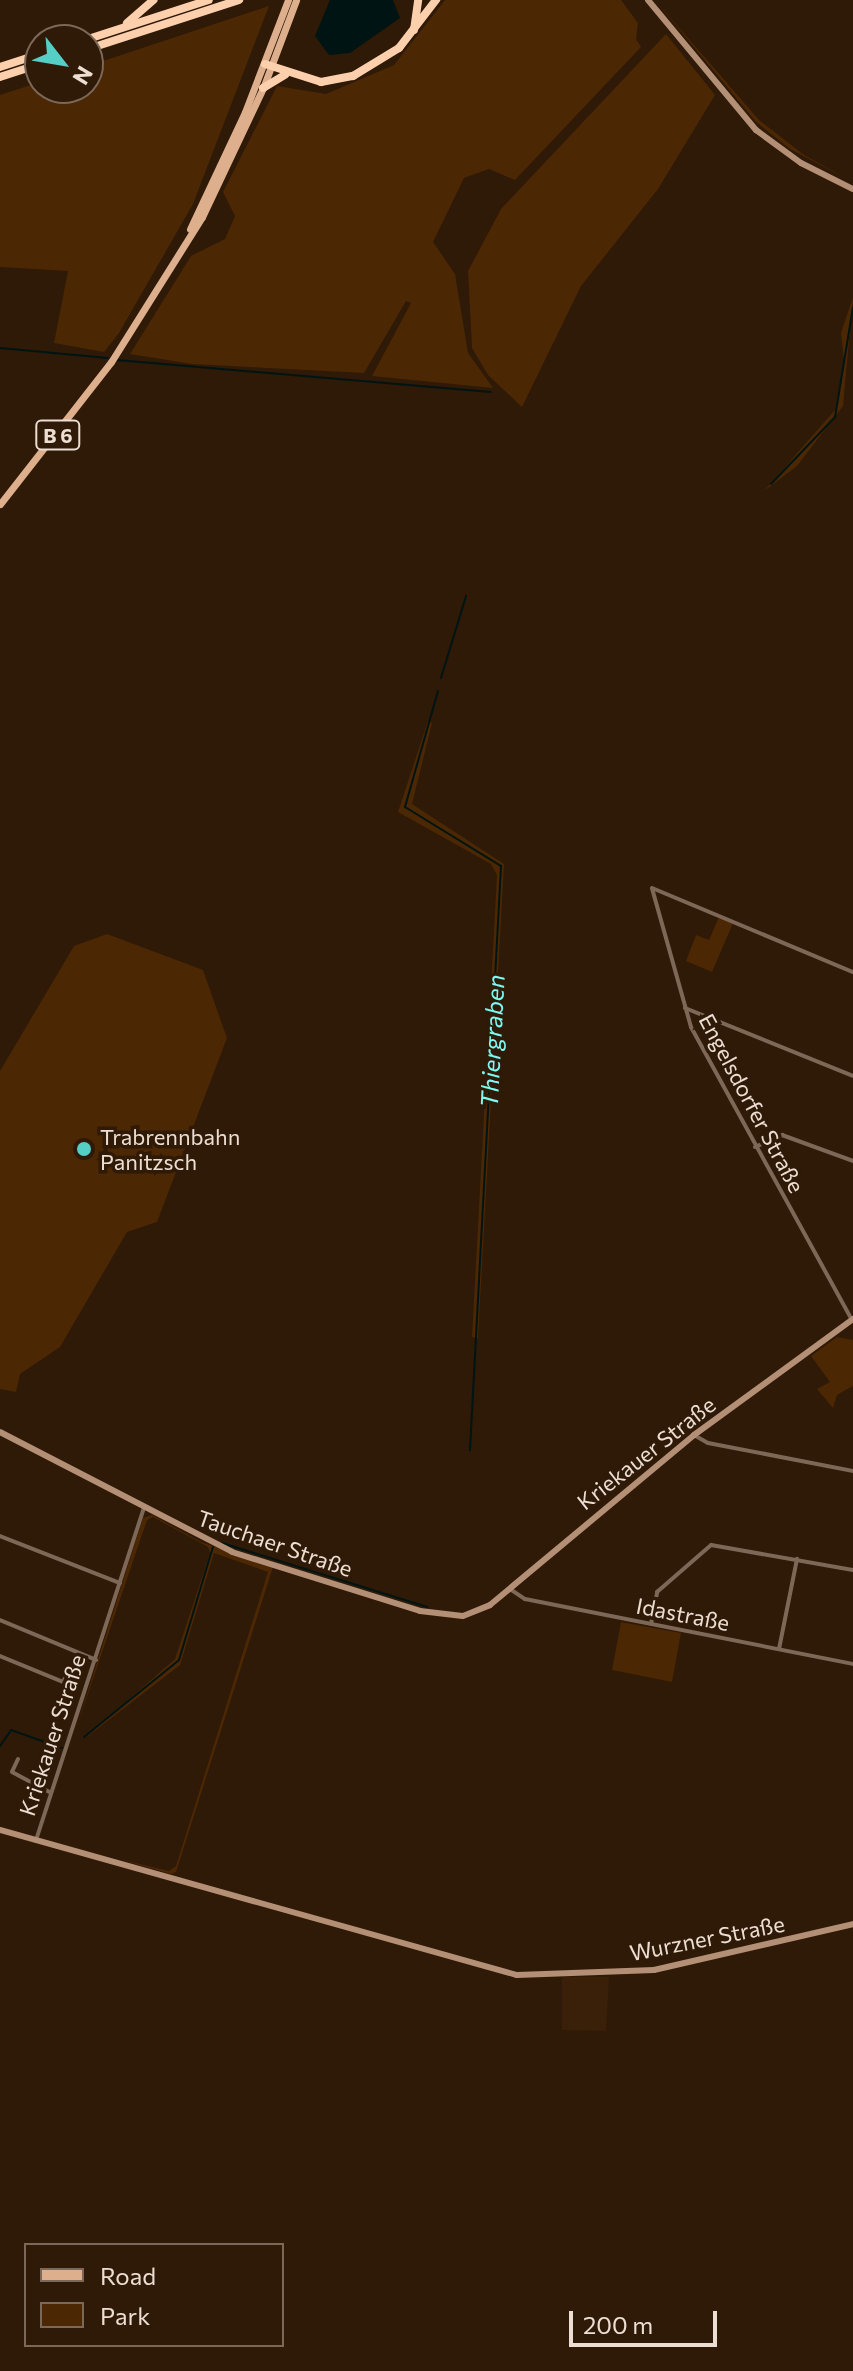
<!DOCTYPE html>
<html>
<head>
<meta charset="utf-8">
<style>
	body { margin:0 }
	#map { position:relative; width:853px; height:2371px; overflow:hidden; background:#2f1907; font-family:Commissioner,sans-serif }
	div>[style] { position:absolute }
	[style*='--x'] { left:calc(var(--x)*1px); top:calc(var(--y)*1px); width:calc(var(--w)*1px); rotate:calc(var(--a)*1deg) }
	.built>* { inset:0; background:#3b2009 }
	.green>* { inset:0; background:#4c2703 }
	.water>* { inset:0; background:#001513 }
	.stream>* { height:2px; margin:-1px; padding:0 1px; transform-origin:1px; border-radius:1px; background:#001513 }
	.street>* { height:4px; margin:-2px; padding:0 2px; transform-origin:2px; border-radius:2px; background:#7d6756 }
	.secondary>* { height:6px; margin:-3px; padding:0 3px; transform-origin:3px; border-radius:3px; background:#b38f75 }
	.primary>* { height:7px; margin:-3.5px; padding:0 3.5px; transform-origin:3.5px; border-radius:3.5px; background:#deaf8c }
	.highway>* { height:8px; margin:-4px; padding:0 4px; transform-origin:4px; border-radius:4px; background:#fccfad }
	.dots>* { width:22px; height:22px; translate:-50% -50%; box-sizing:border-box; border:4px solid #2f1907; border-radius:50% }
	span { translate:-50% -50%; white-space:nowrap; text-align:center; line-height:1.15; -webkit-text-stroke:7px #2f1907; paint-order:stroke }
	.shield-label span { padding:2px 6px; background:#2f1907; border:2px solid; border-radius:6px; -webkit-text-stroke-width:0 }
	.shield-label { font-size:20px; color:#edded3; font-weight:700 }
	.street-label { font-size:22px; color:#edded3 }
	.poi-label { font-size:22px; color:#edded3 }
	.left { translate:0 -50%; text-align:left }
	.water-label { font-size:24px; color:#7bfbf1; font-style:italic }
	.legend { position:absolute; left:24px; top:2243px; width:260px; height:104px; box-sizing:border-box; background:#2f1907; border:2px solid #7b6859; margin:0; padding:10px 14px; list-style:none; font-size:24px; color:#edded3 }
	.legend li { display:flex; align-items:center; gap:16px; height:40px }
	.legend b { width:40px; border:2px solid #7b6859 }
	.north { position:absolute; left:24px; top:24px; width:80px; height:80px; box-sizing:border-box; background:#2f1907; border:2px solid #7b6859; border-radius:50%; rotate:121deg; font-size:22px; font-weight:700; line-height:32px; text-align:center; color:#edded3 }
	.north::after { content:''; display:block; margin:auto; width:28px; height:36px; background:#55cec5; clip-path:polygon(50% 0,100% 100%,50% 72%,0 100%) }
	.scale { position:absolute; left:569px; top:2311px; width:148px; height:36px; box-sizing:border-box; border:4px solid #edded3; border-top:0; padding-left:10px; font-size:24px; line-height:28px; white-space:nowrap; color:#edded3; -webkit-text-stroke:6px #2f1907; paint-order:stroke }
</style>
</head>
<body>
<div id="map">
	<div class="built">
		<div style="clip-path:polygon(562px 1977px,609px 1977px,606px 2031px,562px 2030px)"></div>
	</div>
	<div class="green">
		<div style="clip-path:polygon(445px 0,621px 0,638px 23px,636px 39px,641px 47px,515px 180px,489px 169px,464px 178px,433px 242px,455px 274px,468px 353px,493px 388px,372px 376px,411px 303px,406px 301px,364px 373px,192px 364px,130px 354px,191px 256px,225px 239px,235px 216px,223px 192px,277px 86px,326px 94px,394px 65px)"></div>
		<div style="clip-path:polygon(655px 0,759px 120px,804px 155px,853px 182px,790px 149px,756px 122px)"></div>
		<div style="clip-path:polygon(269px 6px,193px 204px,119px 333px,104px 352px,54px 343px,68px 271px,0 267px,0 95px,40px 82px,40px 88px,88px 88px,88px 66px)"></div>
		<div style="clip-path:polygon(666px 34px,715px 95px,658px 189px,581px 286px,522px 407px,488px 375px,472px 348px,468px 271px,501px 209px)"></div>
		<div style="clip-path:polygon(853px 297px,843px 406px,797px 466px,764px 491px,835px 410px,844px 360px,841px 333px)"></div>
		<div style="clip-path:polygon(428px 721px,432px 723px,412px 804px,504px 864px,478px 1338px,472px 1337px,497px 875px,491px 864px,398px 812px)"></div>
		<div style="clip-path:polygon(719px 917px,733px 923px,712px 972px,686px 961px,696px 935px,709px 940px)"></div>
		<div style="clip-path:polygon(107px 934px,203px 970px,227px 1038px,157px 1222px,127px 1232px,60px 1347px,20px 1374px,16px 1392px,0 1389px,0 1071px,74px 946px)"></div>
		<div style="clip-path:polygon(837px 1337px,853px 1340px,853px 1386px,837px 1395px,833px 1408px,817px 1389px,830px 1382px,811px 1356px)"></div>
		<div style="clip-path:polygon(152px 1515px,201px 1542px,273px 1567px,176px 1872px,171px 1874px,119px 1859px,169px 1871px,176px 1866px,268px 1572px,214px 1553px,180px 1665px,84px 1739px,175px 1659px,210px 1553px,208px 1547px,153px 1517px,147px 1520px,75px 1732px,143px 1518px)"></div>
		<div style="clip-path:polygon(621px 1622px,681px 1633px,672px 1682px,612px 1670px)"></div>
	</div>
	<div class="water">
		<div style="clip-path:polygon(330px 0,393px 0,400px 18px,350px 53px,329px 55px,315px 36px)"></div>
	</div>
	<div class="stream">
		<div style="--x:0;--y:348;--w:108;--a:5.3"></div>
		<div style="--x:117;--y:360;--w:375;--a:4.9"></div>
		<div style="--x:771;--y:484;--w:93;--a:-46.3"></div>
		<div style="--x:835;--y:417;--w:111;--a:-80.7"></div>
		<div style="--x:441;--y:678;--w:86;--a:-73"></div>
		<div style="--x:438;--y:691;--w:121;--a:105.9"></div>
		<div style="--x:405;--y:807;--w:113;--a:31.6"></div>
		<div style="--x:501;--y:866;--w:585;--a:93.04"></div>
		<div style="--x:222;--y:1543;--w:215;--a:17.3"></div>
		<div style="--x:84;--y:1737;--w:122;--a:-39"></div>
		<div style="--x:179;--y:1660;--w:118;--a:-73.3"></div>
		<div style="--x:0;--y:1746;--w:19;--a:-55"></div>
		<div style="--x:11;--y:1730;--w:54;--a:19.4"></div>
	</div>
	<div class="street">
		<div style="--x:685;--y:1008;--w:181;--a:22"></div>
		<div style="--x:755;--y:1147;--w:30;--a:-24"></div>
		<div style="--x:782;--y:1135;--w:76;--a:20.1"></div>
		<div style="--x:852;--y:1320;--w:334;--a:-118.8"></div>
		<div style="--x:691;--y:1027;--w:144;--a:-105.7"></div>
		<div style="--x:652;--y:888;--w:218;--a:22.7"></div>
		<div style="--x:694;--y:1435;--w:16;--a:30"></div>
		<div style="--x:708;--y:1443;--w:148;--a:10.9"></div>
		<div style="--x:0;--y:1536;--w:129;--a:21.4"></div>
		<div style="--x:510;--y:1589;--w:18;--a:34"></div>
		<div style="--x:525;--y:1599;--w:334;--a:11.2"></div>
		<div style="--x:0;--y:1620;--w:104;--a:22.6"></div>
		<div style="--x:651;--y:1624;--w:33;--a:-79"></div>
		<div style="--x:657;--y:1592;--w:72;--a:-41"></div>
		<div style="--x:711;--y:1545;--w:144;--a:10"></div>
		<div style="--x:779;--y:1649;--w:92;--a:-78.7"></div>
		<div style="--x:0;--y:1656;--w:68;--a:22.4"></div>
		<div style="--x:63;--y:1682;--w:33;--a:-63"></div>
		<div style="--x:18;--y:1759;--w:14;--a:115"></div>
		<div style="--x:12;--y:1772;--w:44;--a:28.3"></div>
		<div style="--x:37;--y:1837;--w:346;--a:-72"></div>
	</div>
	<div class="secondary">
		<div style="--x:648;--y:0;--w:169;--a:50.3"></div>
		<div style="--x:756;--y:130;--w:56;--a:36.3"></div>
		<div style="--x:801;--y:163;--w:58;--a:26.6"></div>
		<div style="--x:0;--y:1432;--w:261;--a:27.3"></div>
		<div style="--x:232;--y:1552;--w:197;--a:17.4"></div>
		<div style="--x:420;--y:1611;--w:43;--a:6.6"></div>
		<div style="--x:463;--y:1616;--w:29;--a:-22"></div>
		<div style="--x:490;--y:1605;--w:266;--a:-39.8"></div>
		<div style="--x:694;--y:1435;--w:197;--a:-36.1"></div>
		<div style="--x:0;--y:1830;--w:537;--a:15.67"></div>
		<div style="--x:517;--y:1975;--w:137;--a:-2.1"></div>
		<div style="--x:654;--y:1970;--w:204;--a:-13"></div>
	</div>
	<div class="primary">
		<div style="--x:190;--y:229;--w:129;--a:-64.8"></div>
		<div style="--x:245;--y:112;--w:120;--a:-69"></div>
		<div style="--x:0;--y:504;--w:180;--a:-52"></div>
		<div style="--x:111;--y:362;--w:171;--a:-57.9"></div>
		<div style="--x:202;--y:217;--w:143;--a:-64.7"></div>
		<div style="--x:263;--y:88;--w:94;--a:-69.4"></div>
	</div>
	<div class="highway">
		<div style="--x:127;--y:23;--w:35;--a:-41"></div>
		<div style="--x:414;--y:30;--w:30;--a:-82"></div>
		<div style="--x:85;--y:40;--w:130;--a:-17.9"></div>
		<div style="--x:88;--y:49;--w:159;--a:-18"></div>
		<div style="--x:265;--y:64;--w:59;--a:17.8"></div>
		<div style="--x:321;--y:82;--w:33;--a:-11"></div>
		<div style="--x:353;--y:76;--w:54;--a:-31.3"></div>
		<div style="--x:399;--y:48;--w:61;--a:-52.4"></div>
		<div style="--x:0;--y:67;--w:42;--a:-18"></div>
		<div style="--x:0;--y:77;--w:42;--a:-18"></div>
		<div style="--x:263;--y:88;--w:26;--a:-31"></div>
	</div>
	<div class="dots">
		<div style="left:84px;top:1149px;background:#55cec5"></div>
	</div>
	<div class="shield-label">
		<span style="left:58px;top:435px">B 6</span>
	</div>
	<div class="street-label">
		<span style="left:752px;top:1103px;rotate:62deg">Engelsdorfer Straße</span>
		<span style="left:646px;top:1453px;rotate:-38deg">Kriekauer Straße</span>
		<span style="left:275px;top:1543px;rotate:19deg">Tauchaer Straße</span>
		<span style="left:683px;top:1614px;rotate:11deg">Idastraße</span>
		<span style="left:52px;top:1735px;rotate:-72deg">Kriekauer Straße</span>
		<span style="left:707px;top:1938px;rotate:-11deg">Wurzner Straße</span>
	</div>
	<div class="poi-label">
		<span class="left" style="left:100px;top:1149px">Trabrennbahn<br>Panitzsch</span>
	</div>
	<div class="water-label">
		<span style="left:492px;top:1041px;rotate:-87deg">Thiergraben</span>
	</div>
	<ul class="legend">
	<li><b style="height:10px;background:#deaf8c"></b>Road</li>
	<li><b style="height:22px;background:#4c2703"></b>Park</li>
	</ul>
	<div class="north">N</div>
	<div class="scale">200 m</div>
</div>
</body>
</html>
